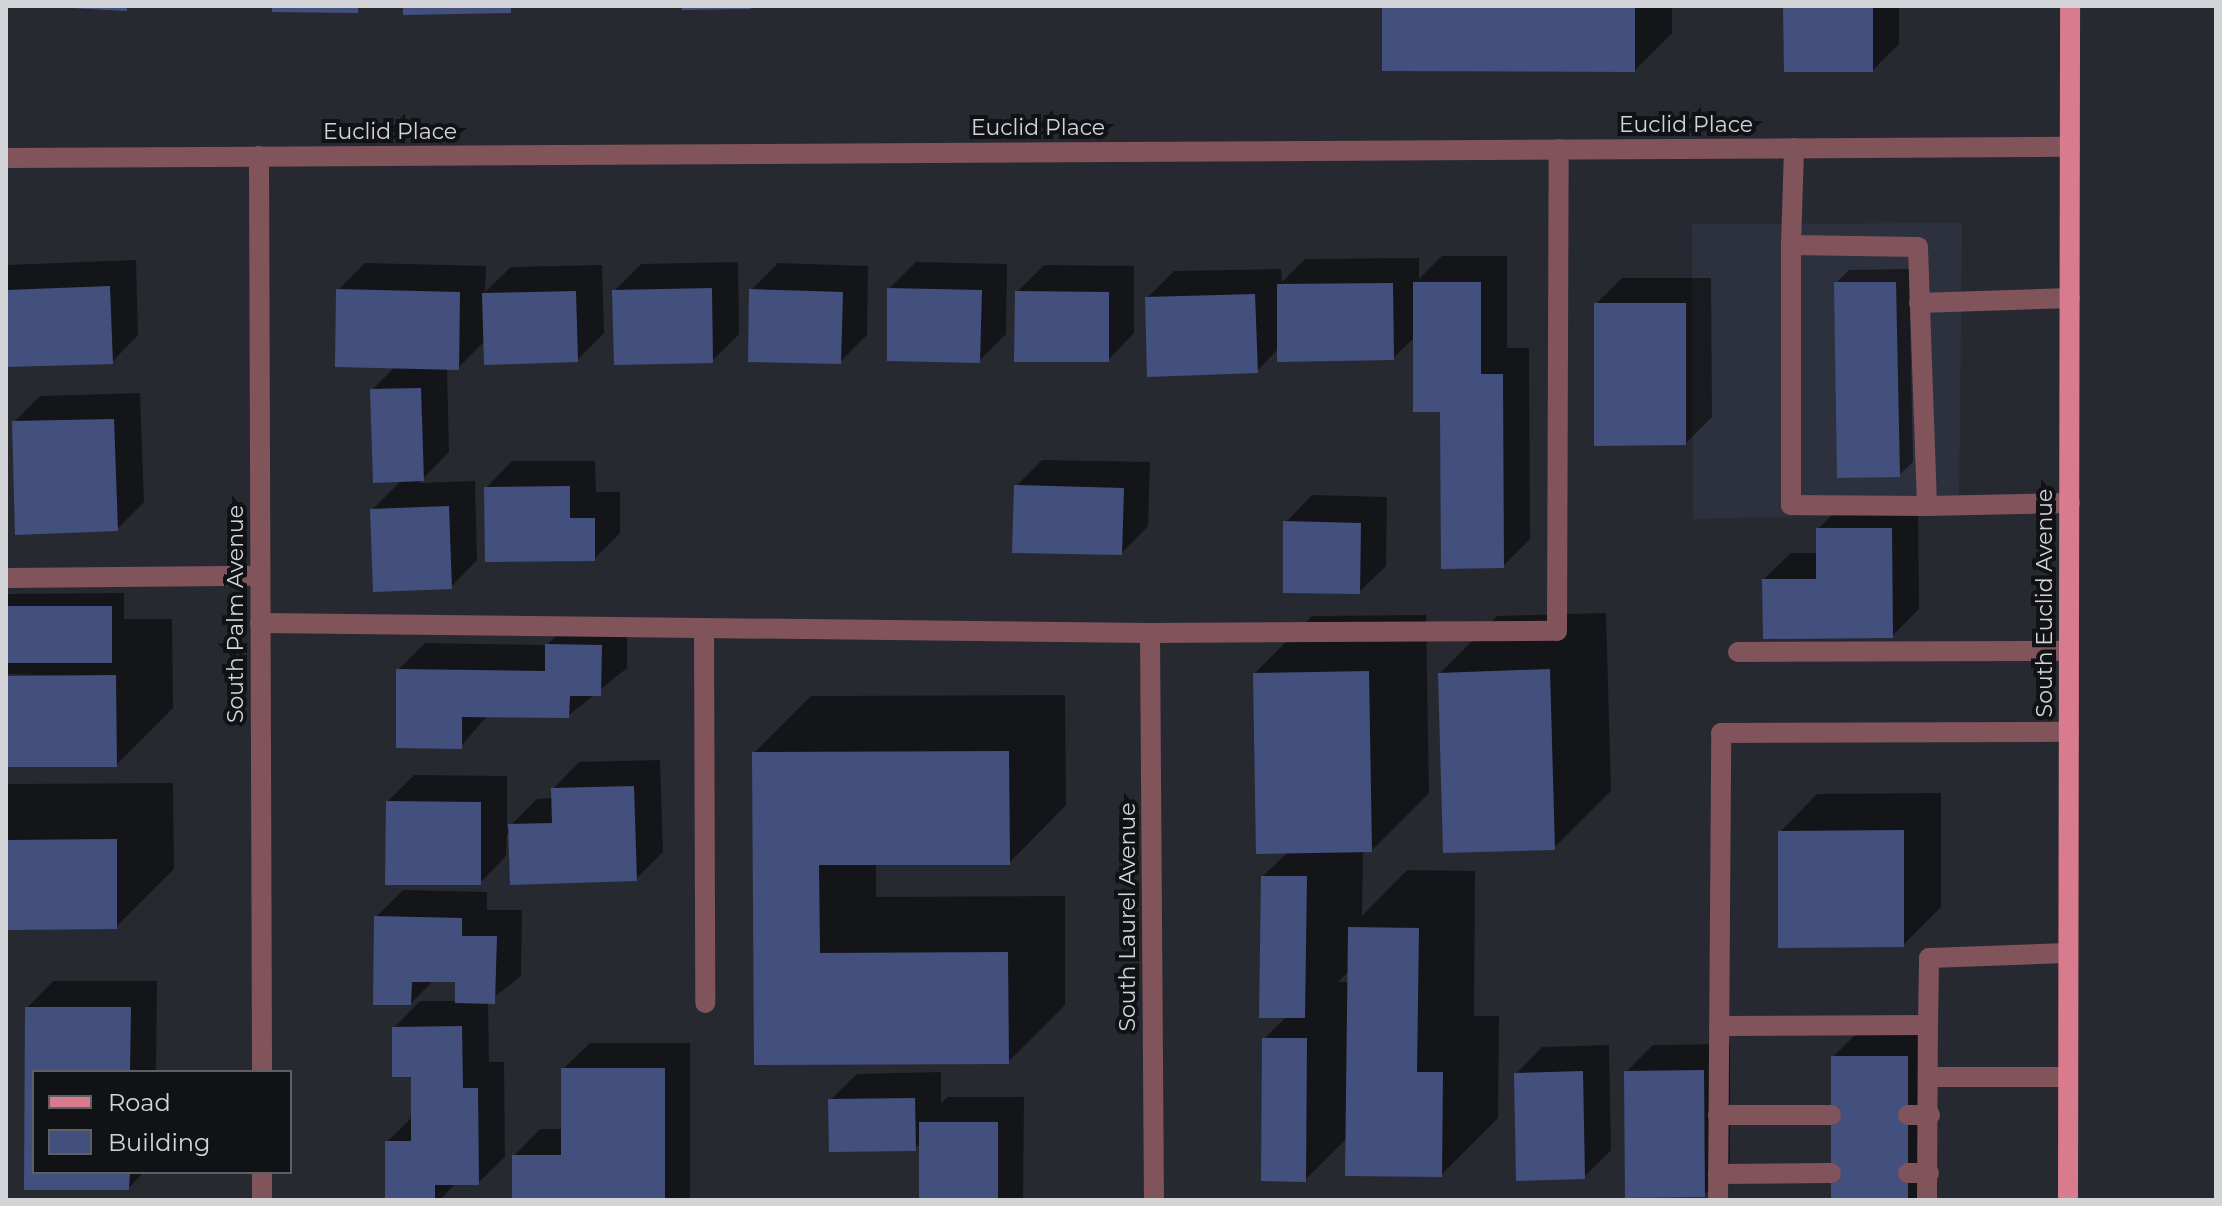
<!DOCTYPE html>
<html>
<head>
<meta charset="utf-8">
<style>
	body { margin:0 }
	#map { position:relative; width:2222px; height:1206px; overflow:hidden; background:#272930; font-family:Montserrat,sans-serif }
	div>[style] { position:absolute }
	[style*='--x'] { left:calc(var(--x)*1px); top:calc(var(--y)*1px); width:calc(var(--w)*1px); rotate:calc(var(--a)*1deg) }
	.built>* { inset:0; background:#2d313d }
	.shadow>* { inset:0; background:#0007 }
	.building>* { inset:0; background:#43507e }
	.service>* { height:20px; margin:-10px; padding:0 10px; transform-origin:10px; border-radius:10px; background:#81545c }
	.minor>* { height:20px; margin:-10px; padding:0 10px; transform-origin:10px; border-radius:10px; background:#81545c }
	.primary>* { height:20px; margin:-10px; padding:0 10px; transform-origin:10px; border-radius:10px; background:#d87b8e }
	span { translate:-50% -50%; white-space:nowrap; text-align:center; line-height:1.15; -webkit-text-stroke:8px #111215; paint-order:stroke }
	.street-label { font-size:22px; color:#d3d4d8 }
	.frame { position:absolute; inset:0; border:8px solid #d3d4d8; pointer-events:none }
	.legend { position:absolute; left:32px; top:1070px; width:260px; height:104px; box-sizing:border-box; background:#111215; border:2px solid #5f6063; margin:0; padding:10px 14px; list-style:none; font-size:24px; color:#d3d4d8 }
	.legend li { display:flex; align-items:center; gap:16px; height:40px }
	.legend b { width:40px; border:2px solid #5f6063 }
</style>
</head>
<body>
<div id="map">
	<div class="built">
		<div style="clip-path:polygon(1962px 223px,1959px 513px,1693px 519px,1692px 224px)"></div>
	</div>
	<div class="shadow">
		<div style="clip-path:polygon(1384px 6px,1672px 6px,1672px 33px,1635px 70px)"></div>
		<div style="clip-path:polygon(1785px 6px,1899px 6px,1899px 44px,1873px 70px)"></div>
		<div style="clip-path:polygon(1442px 256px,1507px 256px,1507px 348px,1529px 348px,1530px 539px,1503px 566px,1416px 336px,1393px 358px,1279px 348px,1257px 371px,1147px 298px,1174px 271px,1281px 269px,1282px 282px,1305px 259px,1419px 258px,1419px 279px)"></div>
		<div style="clip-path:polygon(136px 260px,138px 335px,112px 362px,6px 365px,6px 265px)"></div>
		<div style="clip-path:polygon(738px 262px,739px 334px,712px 361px,614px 291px,641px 264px)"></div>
		<div style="clip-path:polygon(916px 262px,1007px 264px,1006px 334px,979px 361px,889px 289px)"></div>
		<div style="clip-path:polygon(365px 263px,486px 266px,485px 292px,511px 267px,602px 265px,604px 333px,577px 360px,486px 340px,458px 368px,447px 368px,449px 452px,419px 483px,475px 481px,477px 560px,451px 587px,372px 510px,402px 480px,372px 390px,395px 367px,338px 290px)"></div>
		<div style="clip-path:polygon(778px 263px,868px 266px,867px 335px,840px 362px,751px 290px)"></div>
		<div style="clip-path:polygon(1044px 265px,1134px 266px,1134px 333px,1108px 360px,1017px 292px)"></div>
		<div style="clip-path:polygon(1909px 269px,1913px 462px,1899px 475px,1836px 283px,1849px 270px)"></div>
		<div style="clip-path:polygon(1622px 278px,1711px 278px,1712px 417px,1686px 443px,1596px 304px)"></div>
		<div style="clip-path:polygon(140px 393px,144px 502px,117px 529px,14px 422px,40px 396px)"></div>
		<div style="clip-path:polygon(1042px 460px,1150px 462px,1148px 526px,1122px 553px,1016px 486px)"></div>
		<div style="clip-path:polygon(512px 461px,595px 461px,596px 492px,620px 492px,620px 533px,594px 559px,486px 488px)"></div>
		<div style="clip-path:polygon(1312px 495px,1387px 497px,1386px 566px,1359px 592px,1286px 522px)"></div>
		<div style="clip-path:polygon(1844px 503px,1918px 503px,1919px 609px,1892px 636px,1764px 579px,1791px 553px,1818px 553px,1818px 529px)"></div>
		<div style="clip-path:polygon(124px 593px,124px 619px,172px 619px,173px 708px,116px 765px,6px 765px,6px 678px,126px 677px,6px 674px,6px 594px)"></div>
		<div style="clip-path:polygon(1606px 613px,1611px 791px,1554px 848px,1440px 673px,1497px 616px)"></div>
		<div style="clip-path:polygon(evenodd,1426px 615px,1429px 793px,1372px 850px,1363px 850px,1362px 916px,1407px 870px,1475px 871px,1474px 1016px,1499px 1016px,1498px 1118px,1441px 1175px,1348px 1137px,1305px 1180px,1264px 1039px,1287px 1016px,1263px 876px,1289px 851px,1255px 673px,1312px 616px,1426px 615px,1350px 970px,1349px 982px,1338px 982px,1350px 970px)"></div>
		<div style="clip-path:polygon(573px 619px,627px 619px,627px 668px,568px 716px,488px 715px,461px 746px,398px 670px,425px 643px,547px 645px)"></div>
		<div style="clip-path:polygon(1065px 695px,1066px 805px,1009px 863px,876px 863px,876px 897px,1065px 896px,1065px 1005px,1008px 1062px,756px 1063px,754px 753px,811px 696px)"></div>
		<div style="clip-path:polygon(660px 760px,663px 852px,636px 879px,507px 834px,506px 856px,480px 883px,388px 801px,414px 775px,507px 776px,507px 829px,537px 799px,553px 798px,553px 789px,579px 762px)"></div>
		<div style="clip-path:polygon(173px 783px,174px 869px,116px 927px,6px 928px,6px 784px)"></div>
		<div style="clip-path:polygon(1941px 793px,1941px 907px,1903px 945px,1780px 832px,1817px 794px)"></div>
		<div style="clip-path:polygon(403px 890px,487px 892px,487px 910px,522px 910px,521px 976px,488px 1002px,489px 1062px,504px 1062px,505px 1157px,478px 1183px,456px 1183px,440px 1200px,387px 1200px,387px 1142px,413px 1116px,413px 1076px,394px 1028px,420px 1001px,457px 1001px,457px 980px,434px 980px,411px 1003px,376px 917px)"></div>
		<div style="clip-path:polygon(53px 981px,157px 981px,156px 1072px,34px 1072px,34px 1172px,144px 1172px,129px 1188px,26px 1188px,27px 1008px)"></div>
		<div style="clip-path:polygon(1859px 1031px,1933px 1031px,1934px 1200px,1833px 1200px,1833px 1057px)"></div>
		<div style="clip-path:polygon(590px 1043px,690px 1043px,690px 1200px,514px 1200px,514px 1156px,540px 1129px,563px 1129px,563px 1069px)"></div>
		<div style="clip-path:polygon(1730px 1044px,1730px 1169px,1704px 1195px,1626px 1072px,1653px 1045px)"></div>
		<div style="clip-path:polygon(1609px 1045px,1611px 1150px,1584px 1177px,1516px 1074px,1542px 1047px)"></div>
		<div style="clip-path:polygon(941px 1072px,941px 1103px,948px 1097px,1024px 1097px,1023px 1200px,921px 1200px,921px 1142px,915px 1149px,830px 1100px,857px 1074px)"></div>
	</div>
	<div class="building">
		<div style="clip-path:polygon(35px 6px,127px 6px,127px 11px)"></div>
		<div style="clip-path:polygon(272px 6px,358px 6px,358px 13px,272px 12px)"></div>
		<div style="clip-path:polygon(403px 6px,511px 6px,511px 13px,403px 15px)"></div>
		<div style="clip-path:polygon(682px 6px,751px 6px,751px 9px,682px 10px)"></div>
		<div style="clip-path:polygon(1382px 6px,1635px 6px,1635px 72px,1382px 71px)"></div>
		<div style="clip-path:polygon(1783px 6px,1873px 6px,1873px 72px,1784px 72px)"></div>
		<div style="clip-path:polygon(1413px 282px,1481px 282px,1481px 374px,1503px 374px,1504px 568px,1441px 569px,1440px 412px,1413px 412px)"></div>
		<div style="clip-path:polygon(1834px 282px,1896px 282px,1900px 477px,1837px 478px)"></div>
		<div style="clip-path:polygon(1393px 283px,1394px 360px,1277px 362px,1277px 284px)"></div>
		<div style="clip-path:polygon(110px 286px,113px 364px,6px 367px,6px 290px)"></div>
		<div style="clip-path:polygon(712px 288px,713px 363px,614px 365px,612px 290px)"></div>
		<div style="clip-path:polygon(887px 288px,982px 290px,980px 363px,887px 361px)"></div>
		<div style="clip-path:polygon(336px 289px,460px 292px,459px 370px,335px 367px)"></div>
		<div style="clip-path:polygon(749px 289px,843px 292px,841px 364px,748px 362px)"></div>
		<div style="clip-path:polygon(576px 291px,578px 362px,484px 365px,482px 293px)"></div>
		<div style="clip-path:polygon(1015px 291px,1109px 292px,1109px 362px,1014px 362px)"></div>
		<div style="clip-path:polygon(1255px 294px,1258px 373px,1147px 377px,1145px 297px)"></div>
		<div style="clip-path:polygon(1594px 303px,1686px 303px,1686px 445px,1594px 446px)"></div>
		<div style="clip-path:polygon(421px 388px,424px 481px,373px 483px,370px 389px)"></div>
		<div style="clip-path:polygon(114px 419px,118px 531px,15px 535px,12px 421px)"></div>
		<div style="clip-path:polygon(1014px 485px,1124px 488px,1122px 555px,1012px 553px)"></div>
		<div style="clip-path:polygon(570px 486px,570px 518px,595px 518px,595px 561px,485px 562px,484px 487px)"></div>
		<div style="clip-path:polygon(449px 506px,452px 589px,373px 592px,370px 509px)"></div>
		<div style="clip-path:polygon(1283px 521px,1361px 523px,1360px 594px,1283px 593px)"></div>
		<div style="clip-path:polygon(1816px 528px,1892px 528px,1893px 638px,1763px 639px,1762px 579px,1816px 579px)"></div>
		<div style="clip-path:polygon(6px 606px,112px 606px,112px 663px,6px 663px)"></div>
		<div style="clip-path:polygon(545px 644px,602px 645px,601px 696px,570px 696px,569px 718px,462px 717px,462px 749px,396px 748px,396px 669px,545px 671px)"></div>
		<div style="clip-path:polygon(1550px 669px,1555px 850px,1443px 853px,1438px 673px)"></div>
		<div style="clip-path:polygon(1369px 671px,1372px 852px,1256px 854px,1253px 673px)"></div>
		<div style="clip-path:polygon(116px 675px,117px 767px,6px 767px,6px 676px)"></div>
		<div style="clip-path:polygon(1009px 751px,1010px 865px,819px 865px,820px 953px,1008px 952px,1009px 1064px,754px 1065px,752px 752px)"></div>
		<div style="clip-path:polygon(634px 786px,637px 881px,510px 885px,508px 824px,552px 823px,551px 788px)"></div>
		<div style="clip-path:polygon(386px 801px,481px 802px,481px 885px,385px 885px)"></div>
		<div style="clip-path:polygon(1904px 830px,1904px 947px,1778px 948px,1778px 831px)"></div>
		<div style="clip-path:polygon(117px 839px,117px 929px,6px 930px,6px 840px)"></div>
		<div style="clip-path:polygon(1261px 876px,1307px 876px,1305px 1018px,1259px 1018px)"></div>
		<div style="clip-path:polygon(374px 916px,462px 918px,462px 936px,497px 936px,495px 1004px,455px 1003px,455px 982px,412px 982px,411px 1005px,373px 1005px)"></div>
		<div style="clip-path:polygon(1348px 927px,1419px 928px,1417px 1072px,1443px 1072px,1442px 1177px,1345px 1176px)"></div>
		<div style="clip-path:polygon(25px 1007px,131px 1007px,130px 1072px,34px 1072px,34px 1172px,130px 1172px,129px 1190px,24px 1190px)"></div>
		<div style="clip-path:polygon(462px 1026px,463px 1088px,478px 1088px,479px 1185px,435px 1185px,435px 1200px,385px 1200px,385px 1141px,411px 1141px,411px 1077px,392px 1077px,392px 1027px)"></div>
		<div style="clip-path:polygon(1262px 1038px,1307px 1038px,1306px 1182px,1261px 1181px)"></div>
		<div style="clip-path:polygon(1831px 1056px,1908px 1056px,1908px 1200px,1831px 1200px)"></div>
		<div style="clip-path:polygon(561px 1068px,665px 1068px,665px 1200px,512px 1200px,512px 1155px,561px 1155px)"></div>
		<div style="clip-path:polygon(1704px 1070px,1705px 1197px,1625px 1198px,1624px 1071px)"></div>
		<div style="clip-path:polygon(1583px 1071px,1585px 1179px,1516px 1181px,1514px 1073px)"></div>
		<div style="clip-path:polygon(915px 1098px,916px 1151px,829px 1152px,828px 1099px)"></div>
		<div style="clip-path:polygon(919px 1122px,998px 1122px,998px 1200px,919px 1200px)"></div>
	</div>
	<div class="service">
		<div style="--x:1791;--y:245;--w:260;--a:90"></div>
		<div style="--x:1791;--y:505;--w:136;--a:0.4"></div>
		<div style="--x:1927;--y:506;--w:259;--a:-92"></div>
		<div style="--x:1918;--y:247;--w:127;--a:-179.1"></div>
		<div style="--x:1791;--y:245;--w:97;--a:-88.2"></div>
		<div style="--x:1919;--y:303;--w:151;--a:-1.9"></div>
		<div style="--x:1927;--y:506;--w:143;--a:-1.2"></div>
		<div style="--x:260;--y:623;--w:890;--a:0.64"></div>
		<div style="--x:1150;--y:633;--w:407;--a:-0.3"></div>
		<div style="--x:1557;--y:631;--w:482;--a:-89.8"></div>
		<div style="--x:704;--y:629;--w:374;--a:89.8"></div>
		<div style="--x:1738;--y:652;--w:331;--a:-0.2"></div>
		<div style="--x:1719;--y:1026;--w:209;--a:-0.3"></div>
		<div style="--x:1928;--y:1025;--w:67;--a:-89.1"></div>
		<div style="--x:1929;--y:958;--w:139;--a:-2.1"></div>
		<div style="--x:1929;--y:1077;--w:139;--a:0"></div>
		<div style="--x:1718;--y:1115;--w:113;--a:0"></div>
		<div style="--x:1908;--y:1115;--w:22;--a:0"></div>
		<div style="--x:1908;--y:1173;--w:21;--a:0"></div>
		<div style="--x:1718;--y:1174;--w:113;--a:-0.5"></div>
		<div style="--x:1718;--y:1200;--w:467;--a:-89.6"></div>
		<div style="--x:1721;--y:733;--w:348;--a:-0.2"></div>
		<div style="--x:1927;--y:1200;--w:175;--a:-89.7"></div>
	</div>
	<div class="minor">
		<div style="--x:259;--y:156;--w:916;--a:89.81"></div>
		<div style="--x:6;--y:158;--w:2064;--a:-0.31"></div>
		<div style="--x:6;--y:578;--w:254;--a:-0.5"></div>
		<div style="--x:1150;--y:633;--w:567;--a:89.6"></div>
		<div style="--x:262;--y:1172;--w:28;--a:90"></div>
	</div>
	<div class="primary">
		<div style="--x:2068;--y:1200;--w:1194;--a:-89.9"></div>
	</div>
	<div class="street-label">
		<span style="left:1686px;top:125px">Euclid Place</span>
		<span style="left:1038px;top:128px">Euclid Place</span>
		<span style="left:390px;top:132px">Euclid Place</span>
		<span style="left:2045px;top:603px;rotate:-90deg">South Euclid Avenue</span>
		<span style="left:236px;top:614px;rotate:-90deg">South Palm Avenue</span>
		<span style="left:1128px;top:917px;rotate:-90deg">South Laurel Avenue</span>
	</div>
	<div class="frame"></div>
	<ul class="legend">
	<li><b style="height:10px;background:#d87b8e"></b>Road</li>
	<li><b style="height:22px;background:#43507e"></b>Building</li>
	</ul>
</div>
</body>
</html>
